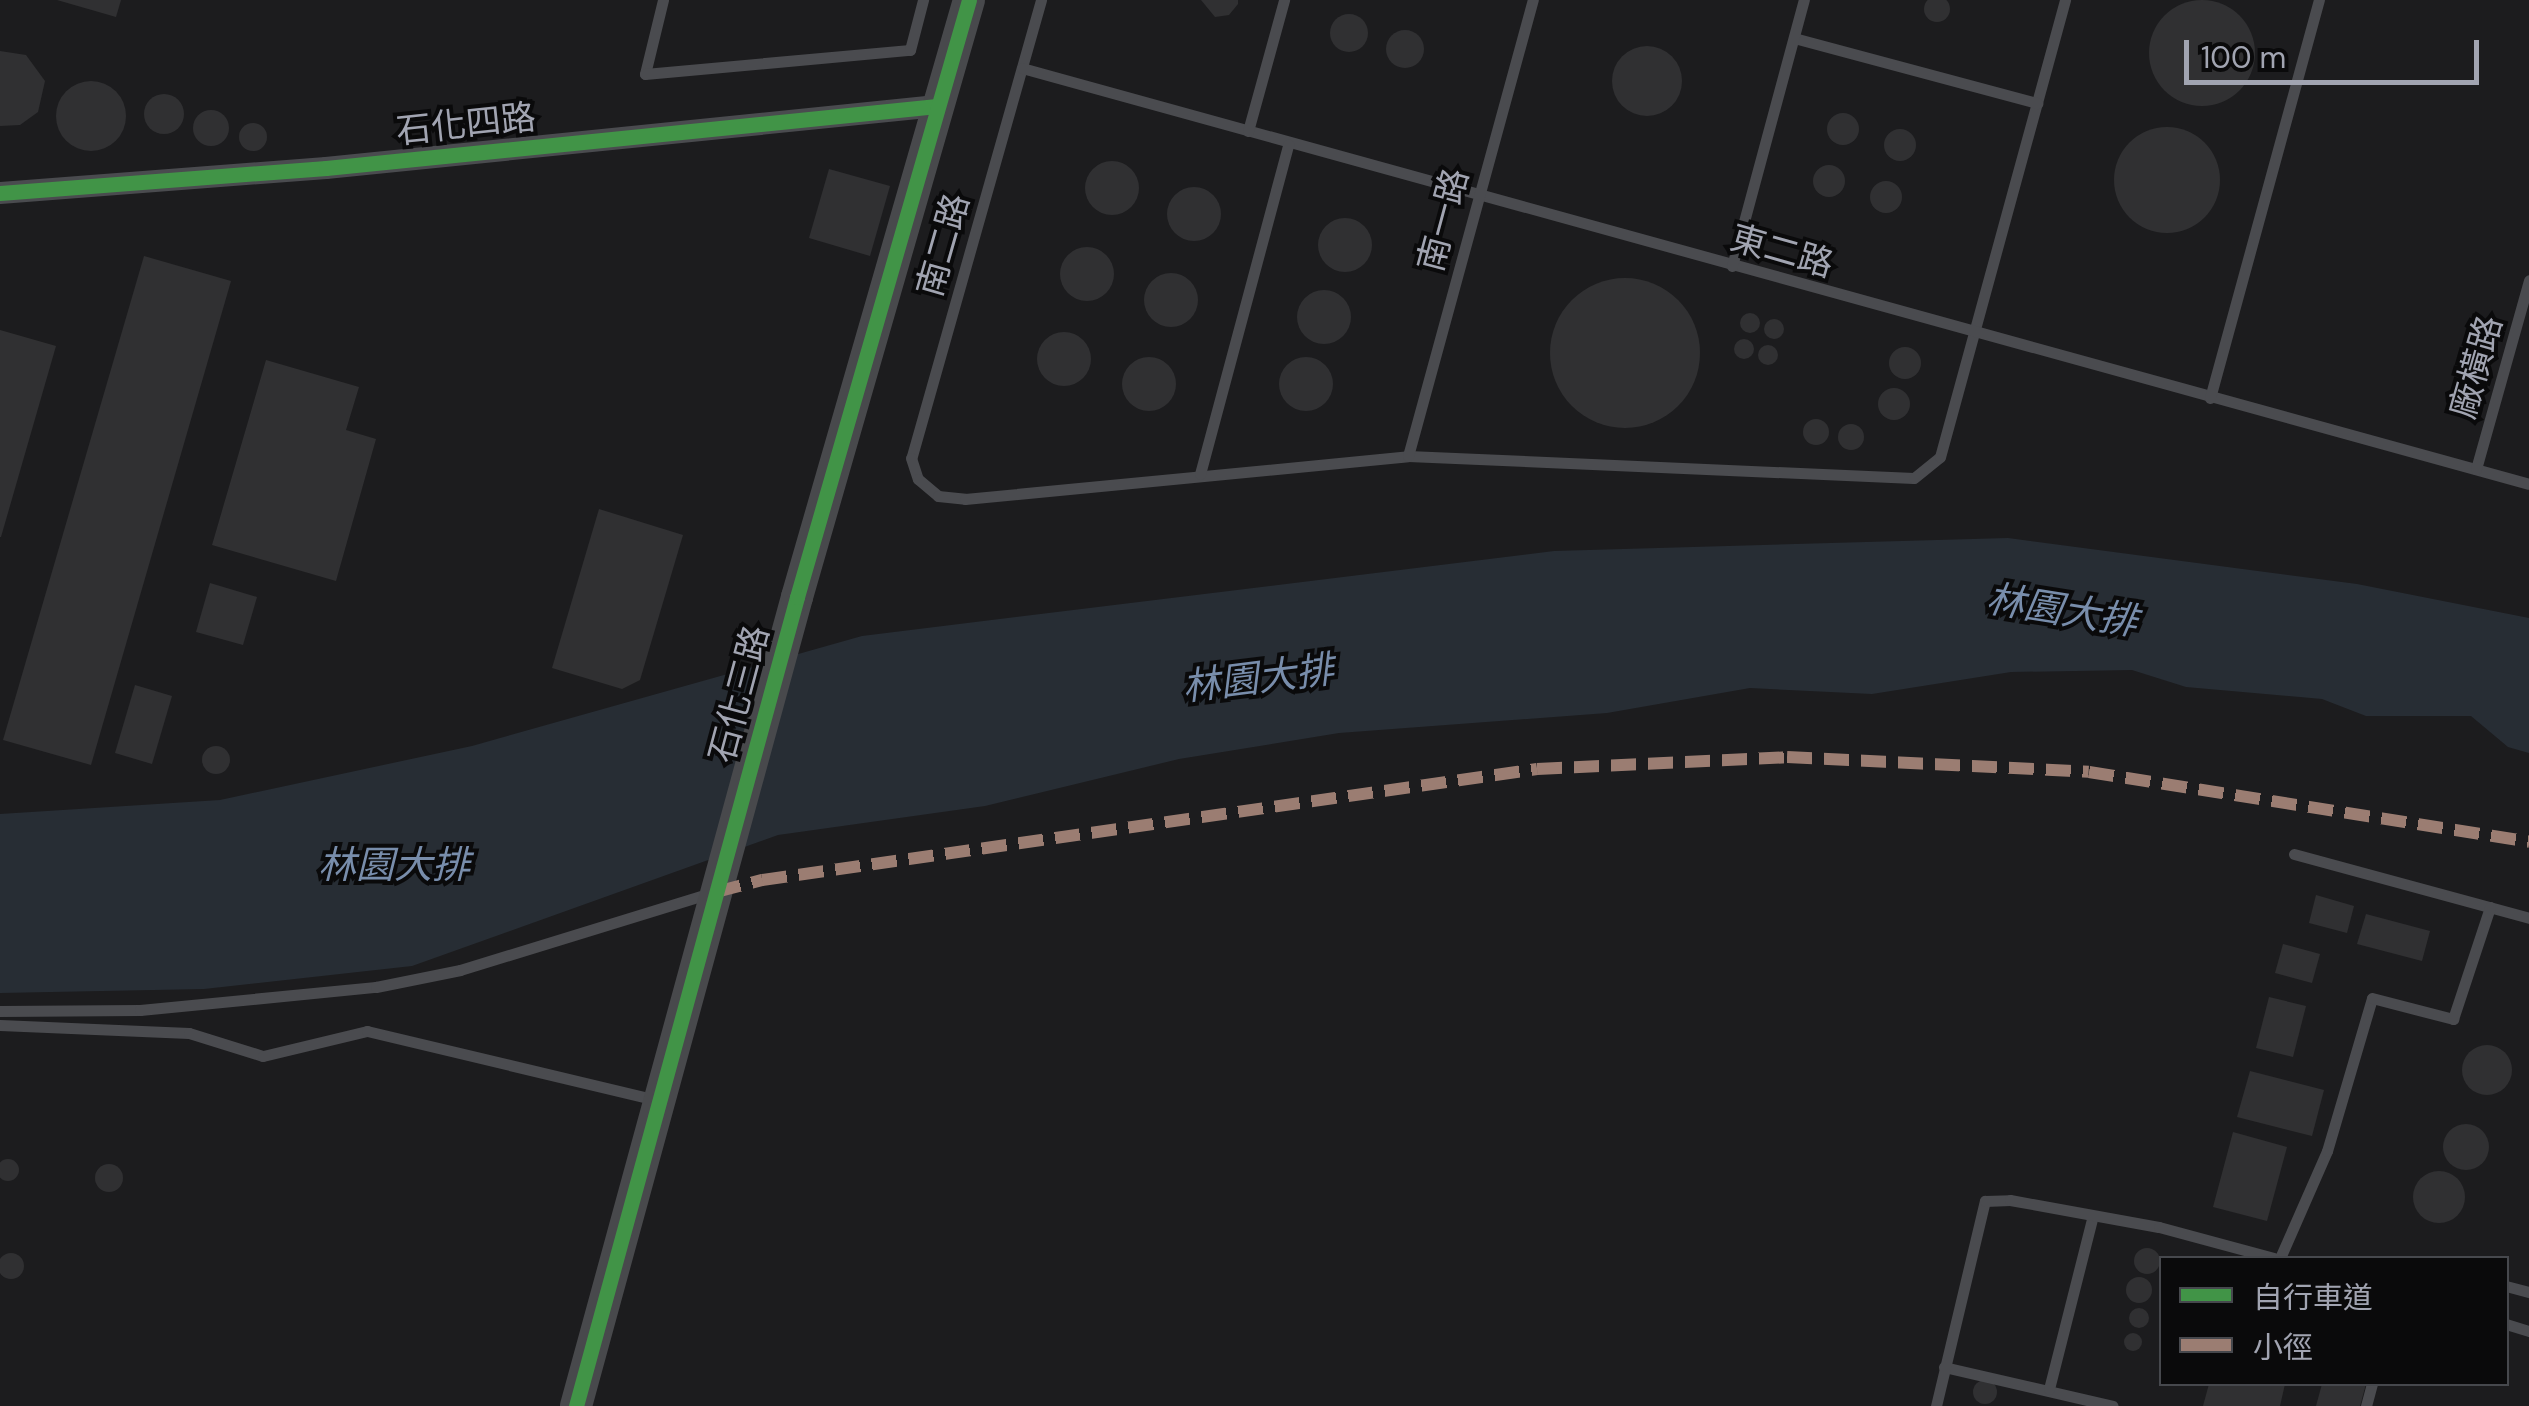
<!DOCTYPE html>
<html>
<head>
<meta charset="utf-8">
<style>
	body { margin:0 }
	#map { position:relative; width:2529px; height:1406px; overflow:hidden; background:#0f0f10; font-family:"DM Sans","Noto Sans TC",sans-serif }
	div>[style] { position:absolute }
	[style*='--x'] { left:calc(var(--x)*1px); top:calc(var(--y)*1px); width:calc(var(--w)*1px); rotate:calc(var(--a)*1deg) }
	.built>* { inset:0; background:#1c1c1e }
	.water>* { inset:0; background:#272d34 }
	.building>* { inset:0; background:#303032 }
	.round { border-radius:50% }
	.lane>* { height:11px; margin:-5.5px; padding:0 5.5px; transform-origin:5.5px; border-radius:5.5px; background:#4a4b4f }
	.street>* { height:22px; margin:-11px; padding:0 11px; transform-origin:11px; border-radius:11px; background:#4a4b4f }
	.secondary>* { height:32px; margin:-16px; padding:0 16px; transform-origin:16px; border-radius:16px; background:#48494c }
	.quiet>* { height:12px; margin-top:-6px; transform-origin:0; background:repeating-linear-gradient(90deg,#9b7d72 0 25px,transparent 0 37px) }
	.cycleway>* { height:15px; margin:-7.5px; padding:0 7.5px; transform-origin:7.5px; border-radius:7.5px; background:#419447 }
	span { translate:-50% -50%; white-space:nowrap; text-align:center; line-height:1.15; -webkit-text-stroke:8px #0a0a0b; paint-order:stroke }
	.street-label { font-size:35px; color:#a1a4b1 }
	.water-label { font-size:38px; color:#788dab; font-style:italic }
	.legend { position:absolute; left:2159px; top:1256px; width:350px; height:130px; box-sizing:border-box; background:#0a0a0b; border:2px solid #46484d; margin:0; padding:12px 18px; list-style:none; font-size:30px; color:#a1a4b1 }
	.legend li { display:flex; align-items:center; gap:20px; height:50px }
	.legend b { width:50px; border:2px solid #46484d }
	.scale { position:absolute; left:2184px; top:40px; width:295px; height:45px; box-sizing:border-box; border:5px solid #a1a4b1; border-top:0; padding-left:12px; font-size:30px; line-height:35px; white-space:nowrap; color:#a1a4b1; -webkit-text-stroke:8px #0a0a0b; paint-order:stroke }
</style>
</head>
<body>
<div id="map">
	<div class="built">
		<div style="clip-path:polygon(evenodd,0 0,2529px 0,2529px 1406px,0 1406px,0 0,2162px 1258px,2506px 1258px,2506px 1384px,2162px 1384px,2162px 1258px)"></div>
	</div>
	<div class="water">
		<div style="clip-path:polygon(2008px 538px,2357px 584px,2529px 618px,2529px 753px,2508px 747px,2471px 716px,2366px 716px,2322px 699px,2186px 687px,2132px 670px,2011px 672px,1872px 694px,1750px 688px,1607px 713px,1339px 733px,1179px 759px,985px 806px,778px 835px,412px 966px,204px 989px,0 993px,0 814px,220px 800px,472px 746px,862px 636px,1554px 551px)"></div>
	</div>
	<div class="building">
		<div class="round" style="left:1924px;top:-4px;width:26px;height:26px"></div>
		<div class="round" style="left:2149px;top:0;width:106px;height:106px"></div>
		<div style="clip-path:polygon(57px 0,121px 0,116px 17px)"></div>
		<div style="clip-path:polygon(1201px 0,1238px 0,1238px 4px,1229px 15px,1215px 17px)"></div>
		<div class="round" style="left:1330px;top:14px;width:38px;height:38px"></div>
		<div class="round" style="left:1386px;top:30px;width:38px;height:38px"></div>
		<div class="round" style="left:1612px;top:46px;width:70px;height:70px"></div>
		<div style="clip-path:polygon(0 51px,26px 55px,45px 81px,38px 112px,20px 125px,0 126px)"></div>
		<div class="round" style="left:56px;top:81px;width:70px;height:70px"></div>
		<div class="round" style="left:144px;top:94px;width:40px;height:40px"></div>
		<div class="round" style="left:193px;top:110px;width:36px;height:36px"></div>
		<div class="round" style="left:1827px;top:113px;width:32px;height:32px"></div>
		<div class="round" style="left:239px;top:123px;width:28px;height:28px"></div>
		<div class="round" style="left:2114px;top:127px;width:106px;height:106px"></div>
		<div class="round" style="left:1884px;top:129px;width:32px;height:32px"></div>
		<div class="round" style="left:1085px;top:161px;width:54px;height:54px"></div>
		<div class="round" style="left:1813px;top:165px;width:32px;height:32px"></div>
		<div style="clip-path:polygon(829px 169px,890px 186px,870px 256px,809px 238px)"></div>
		<div class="round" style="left:1870px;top:181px;width:32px;height:32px"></div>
		<div class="round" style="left:1167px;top:187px;width:54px;height:54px"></div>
		<div class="round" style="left:1318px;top:218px;width:54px;height:54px"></div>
		<div class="round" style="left:1060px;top:247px;width:54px;height:54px"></div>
		<div style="clip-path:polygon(144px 256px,231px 281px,91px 765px,3px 740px)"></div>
		<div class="round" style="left:1144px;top:273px;width:54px;height:54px"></div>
		<div class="round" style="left:1550px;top:278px;width:150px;height:150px"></div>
		<div class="round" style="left:1297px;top:290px;width:54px;height:54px"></div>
		<div class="round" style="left:1740px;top:313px;width:20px;height:20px"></div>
		<div class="round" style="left:1764px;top:319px;width:20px;height:20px"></div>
		<div style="clip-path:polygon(0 330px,56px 346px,1px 537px,0 537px)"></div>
		<div class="round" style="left:1037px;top:332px;width:54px;height:54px"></div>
		<div class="round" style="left:1734px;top:339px;width:20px;height:20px"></div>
		<div class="round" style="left:1758px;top:345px;width:20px;height:20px"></div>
		<div class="round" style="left:1889px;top:347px;width:32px;height:32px"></div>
		<div class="round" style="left:1279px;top:357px;width:54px;height:54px"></div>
		<div class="round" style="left:1122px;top:357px;width:54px;height:54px"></div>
		<div style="clip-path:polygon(266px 360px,359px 387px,346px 430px,376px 439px,336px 581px,212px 545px)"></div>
		<div class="round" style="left:1878px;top:388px;width:32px;height:32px"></div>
		<div class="round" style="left:1803px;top:419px;width:26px;height:26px"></div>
		<div class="round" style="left:1838px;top:424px;width:26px;height:26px"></div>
		<div style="clip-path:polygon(599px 509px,683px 535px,640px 680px,622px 689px,552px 668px)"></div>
		<div style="clip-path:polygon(210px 583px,257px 597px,243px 645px,196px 632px)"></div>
		<div style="clip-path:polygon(135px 685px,172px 696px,152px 764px,115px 753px)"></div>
		<div class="round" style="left:202px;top:746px;width:28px;height:28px"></div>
		<div style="clip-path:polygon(2316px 895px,2354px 906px,2347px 933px,2309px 923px)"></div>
		<div style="clip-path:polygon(2366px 914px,2430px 931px,2422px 961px,2357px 944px)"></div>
		<div style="clip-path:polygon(2283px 944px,2320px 954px,2312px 983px,2275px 973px)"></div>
		<div style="clip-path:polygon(2269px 997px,2306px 1006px,2293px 1057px,2256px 1048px)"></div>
		<div class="round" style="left:2462px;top:1045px;width:50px;height:50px"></div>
		<div style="clip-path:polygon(2250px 1071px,2324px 1090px,2312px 1136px,2237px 1117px)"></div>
		<div class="round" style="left:2443px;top:1124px;width:46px;height:46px"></div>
		<div style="clip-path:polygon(2233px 1132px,2287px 1147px,2267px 1221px,2213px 1207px)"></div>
		<div class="round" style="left:-3px;top:1159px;width:22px;height:22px"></div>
		<div class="round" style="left:95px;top:1164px;width:28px;height:28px"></div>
		<div class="round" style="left:2413px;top:1171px;width:52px;height:52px"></div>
		<div class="round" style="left:2134px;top:1248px;width:26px;height:26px"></div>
		<div class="round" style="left:-2px;top:1253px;width:26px;height:26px"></div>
		<div class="round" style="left:2126px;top:1277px;width:26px;height:26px"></div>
		<div class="round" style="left:2129px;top:1308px;width:20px;height:20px"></div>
		<div class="round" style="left:2124px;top:1333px;width:18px;height:18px"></div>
		<div class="round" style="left:1973px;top:1380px;width:24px;height:24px"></div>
		<div style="clip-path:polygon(2209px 1384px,2285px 1384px,2280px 1406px,2203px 1406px)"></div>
		<div style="clip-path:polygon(2322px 1384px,2366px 1384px,2360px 1406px,2316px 1406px)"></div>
	</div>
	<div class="lane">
		<div style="--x:663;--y:0;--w:76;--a:103.7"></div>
		<div style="--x:645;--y:74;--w:266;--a:-5.2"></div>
		<div style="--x:910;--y:50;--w:52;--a:-75.4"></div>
		<div style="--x:1041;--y:0;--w:476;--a:105.8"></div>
		<div style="--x:911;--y:458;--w:22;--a:72"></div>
		<div style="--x:918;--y:479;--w:26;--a:40"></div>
		<div style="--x:938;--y:496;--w:27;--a:6"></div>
		<div style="--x:965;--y:499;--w:445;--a:-5.5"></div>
		<div style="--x:1408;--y:456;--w:506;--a:2.49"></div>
		<div style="--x:1914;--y:478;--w:33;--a:-39"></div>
		<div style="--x:1940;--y:457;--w:474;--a:-74.7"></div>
		<div style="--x:1794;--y:38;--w:252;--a:15"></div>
		<div style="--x:1022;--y:68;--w:1563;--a:15.43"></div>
		<div style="--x:1248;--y:131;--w:136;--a:-74.6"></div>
		<div style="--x:1732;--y:266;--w:276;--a:-74.9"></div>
		<div style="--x:2210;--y:398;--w:413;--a:-74.7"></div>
		<div style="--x:1408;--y:456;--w:473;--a:-74.7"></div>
		<div style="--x:2476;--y:469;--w:196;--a:-74.3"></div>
		<div style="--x:1200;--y:474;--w:341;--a:-75"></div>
		<div style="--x:2294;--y:854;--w:244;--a:15.2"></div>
		<div style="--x:0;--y:1011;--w:140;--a:-0.4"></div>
		<div style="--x:140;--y:1010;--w:237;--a:-5.6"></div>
		<div style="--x:376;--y:987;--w:86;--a:-11.4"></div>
		<div style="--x:460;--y:970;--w:263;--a:-17.1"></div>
		<div style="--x:0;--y:1025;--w:189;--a:2.4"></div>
		<div style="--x:189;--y:1033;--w:77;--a:17.3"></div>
		<div style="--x:263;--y:1056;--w:107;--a:-13.5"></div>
		<div style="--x:367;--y:1031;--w:297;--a:13.4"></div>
		<div style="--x:2280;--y:1258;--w:117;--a:-66.3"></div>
		<div style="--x:2327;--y:1151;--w:159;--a:-73.6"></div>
		<div style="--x:2372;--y:998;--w:84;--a:14.5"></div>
		<div style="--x:2453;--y:1019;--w:118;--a:-71.7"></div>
		<div style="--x:2506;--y:1286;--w:24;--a:15"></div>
		<div style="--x:2506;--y:1324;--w:24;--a:17"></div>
		<div style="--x:1944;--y:1367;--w:173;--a:13"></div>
		<div style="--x:2049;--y:1389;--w:175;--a:-75.8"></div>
		<div style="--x:1936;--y:1406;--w:211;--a:-76.6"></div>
		<div style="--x:1985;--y:1201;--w:25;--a:-2"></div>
		<div style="--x:2010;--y:1200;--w:151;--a:10.3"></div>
		<div style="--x:2159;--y:1227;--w:119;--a:15.1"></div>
		<div style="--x:2366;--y:1406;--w:23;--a:-75"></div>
	</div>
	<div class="street">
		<div style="--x:0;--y:193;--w:327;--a:-4.4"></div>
		<div style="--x:326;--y:168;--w:614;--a:-5.79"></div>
	</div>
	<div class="secondary">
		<div style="--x:576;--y:1406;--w:839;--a:-74.72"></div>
		<div style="--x:797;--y:597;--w:621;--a:-73.93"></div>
	</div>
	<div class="quiet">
		<div style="--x:716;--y:892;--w:48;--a:-14.6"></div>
		<div style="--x:762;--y:880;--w:783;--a:-8.15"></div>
		<div style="--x:1537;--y:769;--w:250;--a:-2.7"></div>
		<div style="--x:1787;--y:757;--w:302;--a:2.8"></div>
		<div style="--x:2089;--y:772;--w:446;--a:9"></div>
	</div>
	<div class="cycleway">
		<div style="--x:0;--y:193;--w:327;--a:-4.4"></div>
		<div style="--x:326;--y:168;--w:614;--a:-5.79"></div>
		<div style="--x:576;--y:1406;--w:839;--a:-74.72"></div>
		<div style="--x:797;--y:597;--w:621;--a:-73.93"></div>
	</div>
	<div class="street-label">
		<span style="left:466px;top:124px;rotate:-6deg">石化四路</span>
		<span style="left:1443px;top:220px;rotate:-75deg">南一路</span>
		<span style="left:943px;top:245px;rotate:-74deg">南二路</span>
		<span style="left:1782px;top:251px;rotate:16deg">東二路</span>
		<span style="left:2476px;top:367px;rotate:-74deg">廠橫路</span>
		<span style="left:739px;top:694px;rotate:-75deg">石化三路</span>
	</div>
	<div class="water-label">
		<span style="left:2062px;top:611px;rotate:9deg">林園大排</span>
		<span style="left:1258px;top:679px;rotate:-7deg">林園大排</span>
		<span style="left:394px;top:866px">林園大排</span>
	</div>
	<ul class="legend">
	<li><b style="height:12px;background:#419447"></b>自行車道</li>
	<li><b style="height:12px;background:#9b7d72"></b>小徑</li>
	</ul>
	<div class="scale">100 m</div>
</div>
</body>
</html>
